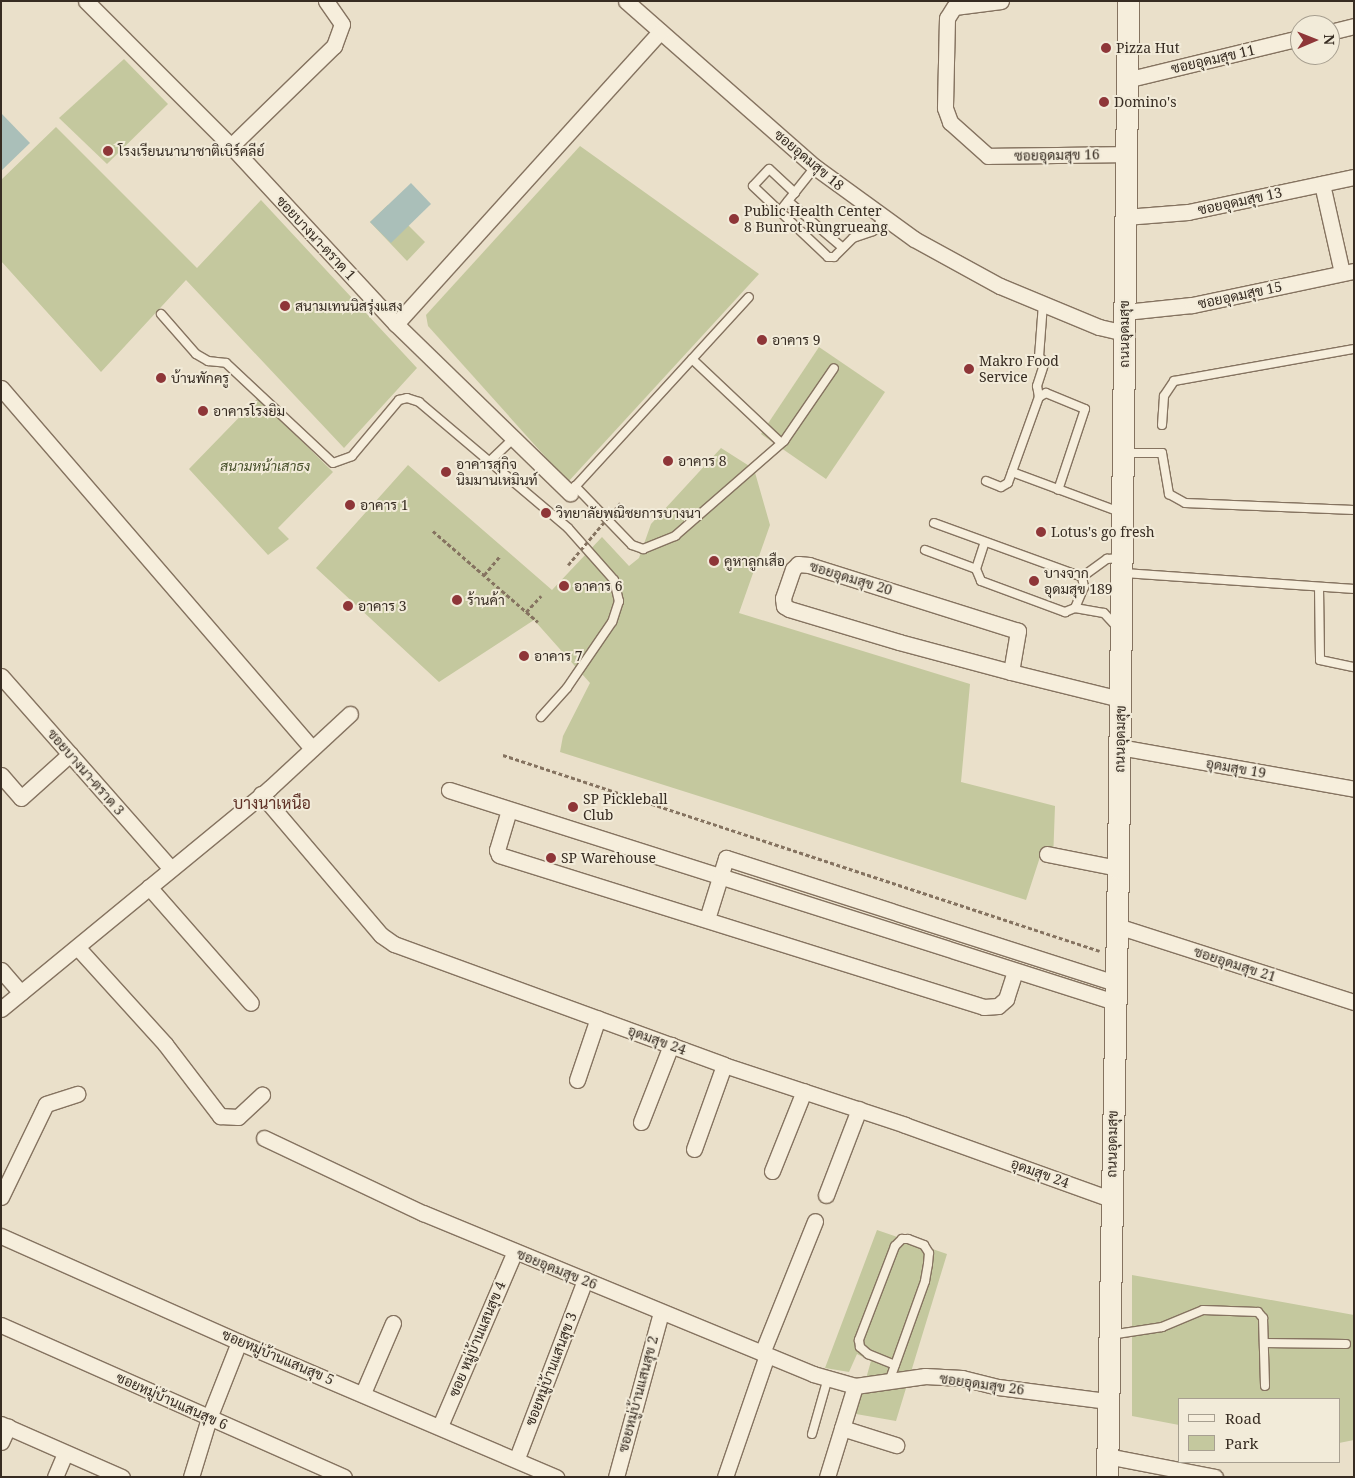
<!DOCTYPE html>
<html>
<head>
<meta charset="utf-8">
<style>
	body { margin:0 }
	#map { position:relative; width:1355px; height:1478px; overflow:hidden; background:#eae0ca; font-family:"Noto Serif",Sarabun,serif }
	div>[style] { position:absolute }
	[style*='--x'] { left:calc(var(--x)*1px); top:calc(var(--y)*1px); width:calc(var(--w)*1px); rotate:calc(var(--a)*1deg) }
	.green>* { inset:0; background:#c4c89e }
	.water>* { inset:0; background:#aabfb9 }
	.path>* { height:2.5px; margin-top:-1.25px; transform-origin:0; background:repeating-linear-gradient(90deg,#857360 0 4px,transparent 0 6.5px) }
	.roads { filter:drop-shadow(1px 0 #857360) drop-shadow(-1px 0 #857360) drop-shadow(0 1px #857360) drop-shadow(0 -1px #857360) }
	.lane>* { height:8px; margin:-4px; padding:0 4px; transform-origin:4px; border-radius:4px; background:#f6eedc }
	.street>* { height:15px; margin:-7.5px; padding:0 7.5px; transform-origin:7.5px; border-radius:7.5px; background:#f6eedc }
	.secondary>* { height:21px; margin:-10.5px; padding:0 10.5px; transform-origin:10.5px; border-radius:10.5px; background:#f6eedc }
	.path-bridge>* { height:2.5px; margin-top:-1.25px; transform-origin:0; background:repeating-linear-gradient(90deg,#857360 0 4px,transparent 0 6.5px) }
	.dots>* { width:14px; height:14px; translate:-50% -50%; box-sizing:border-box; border:2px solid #f2ebd9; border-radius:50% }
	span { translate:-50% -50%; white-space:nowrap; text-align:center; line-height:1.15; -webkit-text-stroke:4px #f2ebd9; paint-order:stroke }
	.poi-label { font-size:14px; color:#372c22 }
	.left { translate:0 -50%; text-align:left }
	.street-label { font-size:14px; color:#372c22 }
	.park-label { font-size:14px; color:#48512b; font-style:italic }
	.quarter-label { font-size:16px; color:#5f3126 }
	.frame { position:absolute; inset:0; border:2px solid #372c22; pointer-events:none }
	.legend { position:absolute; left:1178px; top:1398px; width:162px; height:65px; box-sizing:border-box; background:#f2ebd9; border:1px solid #a79f90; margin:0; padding:6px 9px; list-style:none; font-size:15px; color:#372c22 }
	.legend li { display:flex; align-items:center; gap:10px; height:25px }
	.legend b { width:25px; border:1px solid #a79f90 }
	.north { position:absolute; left:1290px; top:15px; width:50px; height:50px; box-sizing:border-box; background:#f2ebd9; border:1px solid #a79f90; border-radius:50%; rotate:89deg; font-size:14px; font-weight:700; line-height:20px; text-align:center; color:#372c22 }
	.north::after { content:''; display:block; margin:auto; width:18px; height:22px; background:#8e3638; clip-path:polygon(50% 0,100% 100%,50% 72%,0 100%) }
</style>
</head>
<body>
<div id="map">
	<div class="green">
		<div style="clip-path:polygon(124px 59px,168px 104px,107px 164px,59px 118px)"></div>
		<div style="clip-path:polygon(56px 127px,197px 268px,261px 200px,417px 368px,344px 448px,186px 280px,101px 372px,1px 261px,1px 180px)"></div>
		<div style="clip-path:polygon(580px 146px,759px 274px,568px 482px,428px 326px,426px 315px)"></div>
		<div style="clip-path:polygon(388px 205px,425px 242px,407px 261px,370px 222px)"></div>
		<div style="clip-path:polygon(819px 347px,885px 392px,826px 479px,761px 434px)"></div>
		<div style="clip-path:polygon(258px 398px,333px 472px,278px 528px,289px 539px,268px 555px,189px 469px)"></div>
		<div style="clip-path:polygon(721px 448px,754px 469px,770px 525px,739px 613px,970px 684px,961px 782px,1055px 806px,1053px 861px,1040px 857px,1026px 900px,560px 752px,563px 736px,590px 683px,534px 620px,439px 682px,316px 568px,408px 465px,552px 590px,602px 537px,629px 566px,639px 558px,651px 524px)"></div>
		<div style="clip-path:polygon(877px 1230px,947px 1254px,896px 1421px,856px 1414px,871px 1361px,857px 1354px,849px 1372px,825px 1368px)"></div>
		<div style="clip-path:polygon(1132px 1275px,1354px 1315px,1354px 1440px,1339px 1443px,1339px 1399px,1179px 1399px,1179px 1425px,1132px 1416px)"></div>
	</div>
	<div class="water">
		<div style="clip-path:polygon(1px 113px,30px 143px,1px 171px)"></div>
		<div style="clip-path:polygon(411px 183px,431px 204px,391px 243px,370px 222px)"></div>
	</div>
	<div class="path">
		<div style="--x:433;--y:531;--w:139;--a:40.9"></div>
		<div style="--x:484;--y:575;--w:25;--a:-50"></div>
		<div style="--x:526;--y:612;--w:22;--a:-47"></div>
		<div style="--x:503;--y:755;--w:628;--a:18.18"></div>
	</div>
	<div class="roads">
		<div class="lane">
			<div style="--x:795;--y:193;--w:35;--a:-137"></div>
			<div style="--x:769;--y:169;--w:23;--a:133"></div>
			<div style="--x:753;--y:186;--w:103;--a:43.4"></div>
			<div style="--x:828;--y:257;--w:6;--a:0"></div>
			<div style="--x:834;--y:257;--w:27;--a:-45"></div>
			<div style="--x:853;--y:238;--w:21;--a:-19"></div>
			<div style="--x:873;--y:231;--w:17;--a:-50"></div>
			<div style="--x:788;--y:201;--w:72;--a:40.5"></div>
			<div style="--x:780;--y:211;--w:56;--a:-51.5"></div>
			<div style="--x:161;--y:314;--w:53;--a:48.8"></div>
			<div style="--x:196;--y:354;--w:14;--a:30"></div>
			<div style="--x:208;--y:361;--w:18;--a:6"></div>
			<div style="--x:226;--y:363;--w:146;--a:43.1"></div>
			<div style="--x:333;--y:463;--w:20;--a:-20"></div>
			<div style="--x:352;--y:456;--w:73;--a:-50"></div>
			<div style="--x:399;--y:400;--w:8;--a:-14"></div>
			<div style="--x:407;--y:398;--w:13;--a:18"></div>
			<div style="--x:419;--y:402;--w:195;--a:40.2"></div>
			<div style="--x:568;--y:528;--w:69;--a:48.5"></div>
			<div style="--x:614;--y:580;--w:22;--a:77"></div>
			<div style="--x:619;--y:601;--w:22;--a:108"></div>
			<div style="--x:612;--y:622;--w:80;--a:124.3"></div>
			<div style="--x:567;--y:688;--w:39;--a:132"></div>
			<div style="--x:692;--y:359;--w:122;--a:43.3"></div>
			<div style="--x:1039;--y:397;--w:11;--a:-100"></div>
			<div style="--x:1037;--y:386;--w:25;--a:-72"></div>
			<div style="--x:1045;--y:362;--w:8;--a:-140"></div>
			<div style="--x:1039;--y:357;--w:53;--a:-85.7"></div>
			<div style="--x:1162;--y:425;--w:29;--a:-86"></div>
			<div style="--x:1164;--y:396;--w:18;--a:-56"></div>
			<div style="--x:1174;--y:381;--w:183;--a:-10.1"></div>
			<div style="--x:1124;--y:453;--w:38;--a:0"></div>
			<div style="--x:1162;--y:453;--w:42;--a:80.3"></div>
			<div style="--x:1169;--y:494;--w:18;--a:29"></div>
			<div style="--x:1185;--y:503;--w:169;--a:2.4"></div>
			<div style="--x:489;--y:462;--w:33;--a:-44"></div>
			<div style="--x:1012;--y:472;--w:115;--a:20.3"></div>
			<div style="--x:986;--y:481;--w:16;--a:22"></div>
			<div style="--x:1001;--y:487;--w:8;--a:-30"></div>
			<div style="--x:1008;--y:483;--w:91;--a:-70.2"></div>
			<div style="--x:1039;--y:397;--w:8;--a:-30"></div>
			<div style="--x:1046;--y:393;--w:42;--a:22.3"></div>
			<div style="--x:1085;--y:409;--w:85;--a:108.4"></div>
			<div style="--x:575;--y:486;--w:82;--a:46"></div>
			<div style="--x:632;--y:545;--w:12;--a:20"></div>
			<div style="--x:643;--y:549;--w:35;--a:-22"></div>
			<div style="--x:675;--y:536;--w:145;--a:-41.1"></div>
			<div style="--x:784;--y:441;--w:88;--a:-55.6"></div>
			<div style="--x:573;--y:489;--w:260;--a:-47.5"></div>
			<div style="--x:934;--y:523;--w:158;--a:20"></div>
			<div style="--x:1082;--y:577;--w:31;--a:-36"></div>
			<div style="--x:1107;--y:559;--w:13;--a:-4"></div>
			<div style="--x:925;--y:550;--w:54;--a:20.4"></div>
			<div style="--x:976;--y:569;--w:13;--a:67"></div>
			<div style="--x:981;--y:581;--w:90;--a:20.3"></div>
			<div style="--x:1065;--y:612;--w:11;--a:-22"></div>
			<div style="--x:1075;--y:608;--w:23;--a:-67"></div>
			<div style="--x:1084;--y:587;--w:10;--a:-101"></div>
			<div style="--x:976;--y:569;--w:28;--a:-72"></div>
			<div style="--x:1124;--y:573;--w:231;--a:4"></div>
			<div style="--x:1319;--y:587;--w:73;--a:89.2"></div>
			<div style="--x:1320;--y:660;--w:35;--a:12"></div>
			<div style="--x:1075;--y:608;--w:29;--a:10"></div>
			<div style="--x:1104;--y:613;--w:18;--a:47"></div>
			<div style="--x:1110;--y:1335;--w:53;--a:-8.7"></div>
			<div style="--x:1162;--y:1327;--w:44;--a:-22.5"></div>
			<div style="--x:1203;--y:1310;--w:55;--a:2.1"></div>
			<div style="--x:1258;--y:1312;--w:8;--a:50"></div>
			<div style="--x:1263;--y:1318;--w:68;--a:88.3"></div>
			<div style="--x:1264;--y:1343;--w:82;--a:0.7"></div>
			<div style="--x:890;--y:1379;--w:104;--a:-70.3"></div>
			<div style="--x:925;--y:1281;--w:17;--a:-80"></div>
			<div style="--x:928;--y:1264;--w:11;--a:-85"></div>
			<div style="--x:929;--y:1253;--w:9;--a:-122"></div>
			<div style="--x:924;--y:1245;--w:17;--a:-159"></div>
			<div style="--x:908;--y:1239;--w:6;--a:180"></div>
			<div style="--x:902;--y:1239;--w:10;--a:135"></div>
			<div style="--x:895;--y:1246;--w:101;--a:111"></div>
			<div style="--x:859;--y:1340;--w:7;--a:82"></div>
			<div style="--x:860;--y:1347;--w:11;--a:41"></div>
			<div style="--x:868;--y:1354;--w:29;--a:22"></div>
			<div style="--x:812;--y:1434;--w:58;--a:-74.1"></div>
		</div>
		<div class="street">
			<div style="--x:86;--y:1;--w:205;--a:45"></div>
			<div style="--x:231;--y:146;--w:243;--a:47.2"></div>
			<div style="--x:396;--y:324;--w:243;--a:44.2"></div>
			<div style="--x:626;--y:1;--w:252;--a:41.3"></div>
			<div style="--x:815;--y:167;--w:122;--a:36"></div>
			<div style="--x:914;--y:239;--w:98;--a:28.7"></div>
			<div style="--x:1000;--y:286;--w:107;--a:22.5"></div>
			<div style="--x:1099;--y:327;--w:26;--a:13"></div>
			<div style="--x:1001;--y:1;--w:47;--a:172.7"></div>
			<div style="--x:954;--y:7;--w:13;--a:122"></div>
			<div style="--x:947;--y:18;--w:90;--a:91.3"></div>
			<div style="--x:945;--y:108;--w:15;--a:70"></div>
			<div style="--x:950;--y:122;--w:51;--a:41.8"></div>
			<div style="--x:988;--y:156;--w:138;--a:-0.8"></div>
			<div style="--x:1330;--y:32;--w:25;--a:-14"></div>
			<div style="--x:1126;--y:80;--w:179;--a:-13.6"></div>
			<div style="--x:231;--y:146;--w:144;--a:-44.2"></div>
			<div style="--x:334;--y:46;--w:23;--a:-70"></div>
			<div style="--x:342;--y:24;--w:28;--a:-125"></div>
			<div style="--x:1322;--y:184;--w:91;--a:77.3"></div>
			<div style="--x:1125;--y:217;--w:63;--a:-4.5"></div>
			<div style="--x:1188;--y:212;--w:170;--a:-11.9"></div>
			<div style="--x:1125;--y:312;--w:67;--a:-6"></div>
			<div style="--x:1192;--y:305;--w:166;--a:-11.9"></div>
			<div style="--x:396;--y:324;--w:394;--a:-47.9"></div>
			<div style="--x:1;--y:388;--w:476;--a:49.2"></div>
			<div style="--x:1011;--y:672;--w:42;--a:-80.3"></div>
			<div style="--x:1018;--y:631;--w:219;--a:-162.5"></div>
			<div style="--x:809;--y:565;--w:11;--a:-175"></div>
			<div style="--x:798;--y:564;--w:7;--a:135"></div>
			<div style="--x:793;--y:569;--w:31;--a:109"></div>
			<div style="--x:783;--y:598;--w:8;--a:83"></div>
			<div style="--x:784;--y:606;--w:6;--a:31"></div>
			<div style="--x:789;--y:609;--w:115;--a:16.7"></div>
			<div style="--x:899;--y:642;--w:116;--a:15"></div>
			<div style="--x:1011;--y:672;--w:112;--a:13.9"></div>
			<div style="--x:1;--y:676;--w:256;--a:48.6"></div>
			<div style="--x:1119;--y:747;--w:239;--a:10.1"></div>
			<div style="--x:1;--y:775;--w:30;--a:49"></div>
			<div style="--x:21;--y:798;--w:66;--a:-41.9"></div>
			<div style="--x:449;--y:790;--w:699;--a:17.66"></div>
			<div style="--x:261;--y:794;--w:185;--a:49.6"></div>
			<div style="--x:381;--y:935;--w:16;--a:35"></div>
			<div style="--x:394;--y:944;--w:351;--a:20.1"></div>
			<div style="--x:724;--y:1065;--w:191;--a:18.3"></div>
			<div style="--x:905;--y:1125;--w:219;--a:19.8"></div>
			<div style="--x:509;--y:810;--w:42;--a:106.7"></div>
			<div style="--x:497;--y:850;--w:5;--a:68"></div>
			<div style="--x:499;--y:855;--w:508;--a:17.4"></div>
			<div style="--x:984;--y:1007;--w:14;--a:-4"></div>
			<div style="--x:998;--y:1006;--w:11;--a:-41"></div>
			<div style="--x:1006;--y:999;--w:29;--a:-72"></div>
			<div style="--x:1047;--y:854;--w:72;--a:11.2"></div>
			<div style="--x:149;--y:887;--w:154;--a:48.7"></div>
			<div style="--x:707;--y:919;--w:64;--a:-72.7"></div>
			<div style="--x:726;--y:858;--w:410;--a:17.8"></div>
			<div style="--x:1117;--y:926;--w:249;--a:17.8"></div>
			<div style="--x:78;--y:948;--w:130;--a:47.8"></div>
			<div style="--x:165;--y:1044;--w:91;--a:52.6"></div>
			<div style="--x:220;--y:1116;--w:18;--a:3"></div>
			<div style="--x:238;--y:1117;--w:33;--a:-43"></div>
			<div style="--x:1;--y:970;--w:30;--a:49"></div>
			<div style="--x:1;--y:1009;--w:348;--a:-39.4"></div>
			<div style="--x:270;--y:788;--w:109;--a:-42.8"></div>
			<div style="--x:577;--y:1080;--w:65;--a:-71.3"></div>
			<div style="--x:641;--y:1122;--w:83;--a:-68.7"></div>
			<div style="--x:264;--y:1138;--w:176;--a:25.3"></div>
			<div style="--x:423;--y:1213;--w:422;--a:22.4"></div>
			<div style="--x:813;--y:1374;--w:44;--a:15.9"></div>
			<div style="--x:855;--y:1386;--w:71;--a:-8.1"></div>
			<div style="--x:925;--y:1376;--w:37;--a:3"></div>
			<div style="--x:962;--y:1378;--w:37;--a:14"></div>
			<div style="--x:998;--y:1387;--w:111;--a:7.3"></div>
			<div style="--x:694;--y:1149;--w:89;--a:-70.3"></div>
			<div style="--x:772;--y:1171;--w:86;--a:-68.2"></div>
			<div style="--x:826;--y:1195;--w:92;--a:-69"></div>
			<div style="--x:1;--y:1197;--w:103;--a:-64.2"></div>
			<div style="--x:46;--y:1104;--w:33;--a:-18"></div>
			<div style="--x:1;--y:1236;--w:261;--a:24"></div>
			<div style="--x:239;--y:1342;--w:345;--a:23.1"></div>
			<div style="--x:1;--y:1325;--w:375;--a:23.9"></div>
			<div style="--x:762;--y:1353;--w:142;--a:-68.1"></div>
			<div style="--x:363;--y:1393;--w:76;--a:-66.8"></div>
			<div style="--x:1;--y:1424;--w:132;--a:23.7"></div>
			<div style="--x:440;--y:1426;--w:190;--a:-66.8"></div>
			<div style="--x:842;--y:1428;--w:57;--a:17.5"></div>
			<div style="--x:1;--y:1442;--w:17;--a:-65"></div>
			<div style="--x:1107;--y:1456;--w:110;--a:11"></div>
			<div style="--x:517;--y:1458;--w:191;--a:-69.1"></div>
			<div style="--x:55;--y:1477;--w:25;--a:-67"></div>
			<div style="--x:191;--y:1477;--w:62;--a:-73"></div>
			<div style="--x:209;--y:1418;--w:82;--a:-68.5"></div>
			<div style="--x:616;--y:1477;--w:171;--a:-74.7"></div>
			<div style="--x:725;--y:1477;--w:129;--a:-71"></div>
			<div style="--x:827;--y:1477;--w:95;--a:-72.9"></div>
		</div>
		<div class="secondary">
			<div style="--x:1107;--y:1477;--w:609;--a:-88.97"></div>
			<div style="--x:1118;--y:868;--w:867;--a:-89.34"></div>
		</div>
	</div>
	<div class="path-bridge">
		<div style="--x:568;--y:565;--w:81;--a:-50"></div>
	</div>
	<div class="dots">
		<div style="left:1106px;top:48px;background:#8e3638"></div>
		<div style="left:1104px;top:102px;background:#8e3638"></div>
		<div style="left:108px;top:151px;background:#8e3638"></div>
		<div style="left:734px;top:219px;background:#8e3638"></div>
		<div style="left:285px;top:306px;background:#8e3638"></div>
		<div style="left:762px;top:340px;background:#8e3638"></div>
		<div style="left:969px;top:369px;background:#8e3638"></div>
		<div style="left:161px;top:378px;background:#8e3638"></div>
		<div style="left:203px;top:411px;background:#8e3638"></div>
		<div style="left:668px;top:461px;background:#8e3638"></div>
		<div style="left:446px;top:472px;background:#8e3638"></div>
		<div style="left:350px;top:505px;background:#8e3638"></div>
		<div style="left:546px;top:513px;background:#8e3638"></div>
		<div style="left:1041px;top:532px;background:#8e3638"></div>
		<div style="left:714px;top:561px;background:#8e3638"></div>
		<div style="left:1034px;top:581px;background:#8e3638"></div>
		<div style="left:564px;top:586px;background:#8e3638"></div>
		<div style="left:457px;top:600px;background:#8e3638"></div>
		<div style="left:348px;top:606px;background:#8e3638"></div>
		<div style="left:524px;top:656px;background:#8e3638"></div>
		<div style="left:573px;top:807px;background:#8e3638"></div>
		<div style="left:551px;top:858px;background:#8e3638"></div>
	</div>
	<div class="poi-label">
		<span class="left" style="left:1116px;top:48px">Pizza Hut</span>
		<span class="left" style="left:1114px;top:102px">Domino's</span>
		<span class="left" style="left:118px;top:151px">โรงเรียนนานาชาติเบิร์คลีย์</span>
		<span class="left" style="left:744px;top:219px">Public Health Center<br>8 Bunrot Rungrueang</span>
		<span class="left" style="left:295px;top:306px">สนามเทนนิสรุ่งแสง</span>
		<span class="left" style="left:772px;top:340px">อาคาร 9</span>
		<span class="left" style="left:979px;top:369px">Makro Food<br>Service</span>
		<span class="left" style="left:171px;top:378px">บ้านพักครู</span>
		<span class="left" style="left:213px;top:411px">อาคารโรงยิม</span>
		<span class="left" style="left:678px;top:461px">อาคาร 8</span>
		<span class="left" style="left:456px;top:472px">อาคารสุกิจ<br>นิมมานเหมินท์</span>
		<span class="left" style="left:360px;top:505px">อาคาร 1</span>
		<span class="left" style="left:556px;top:513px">วิทยาลัยพณิชยการบางนา</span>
		<span class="left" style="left:1051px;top:532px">Lotus's go fresh</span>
		<span class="left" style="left:724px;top:561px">คูหาลูกเสือ</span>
		<span class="left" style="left:1044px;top:581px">บางจาก<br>อุดมสุข 189</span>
		<span class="left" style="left:574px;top:586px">อาคาร 6</span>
		<span class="left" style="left:467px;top:600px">ร้านค้า</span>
		<span class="left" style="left:358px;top:606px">อาคาร 3</span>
		<span class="left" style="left:534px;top:656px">อาคาร 7</span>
		<span class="left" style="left:583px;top:807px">SP Pickleball<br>Club</span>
		<span class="left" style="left:561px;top:858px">SP Warehouse</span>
	</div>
	<div class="street-label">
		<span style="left:1213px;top:59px;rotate:-13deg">ซอยอุดมสุข 11</span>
		<span style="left:1057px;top:155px;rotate:-1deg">ซอยอุดมสุข 16</span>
		<span style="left:809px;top:160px;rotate:40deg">ซอยอุดมสุข 18</span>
		<span style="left:1240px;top:201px;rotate:-12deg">ซอยอุดมสุข 13</span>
		<span style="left:316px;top:238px;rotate:47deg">ซอยบางนา-ตราด 1</span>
		<span style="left:1240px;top:295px;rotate:-12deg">ซอยอุดมสุข 15</span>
		<span style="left:1124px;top:334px;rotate:-90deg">ถนนอุดมสุข</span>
		<span style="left:851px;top:578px;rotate:17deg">ซอยอุดมสุข 20</span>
		<span style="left:1120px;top:739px;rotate:-89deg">ถนนอุดมสุข</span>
		<span style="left:1236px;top:768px;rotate:10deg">อุดมสุข 19</span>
		<span style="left:86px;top:772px;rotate:49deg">ซอยบางนา-ตราด 3</span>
		<span style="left:1235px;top:964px;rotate:18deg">ซอยอุดมสุข 21</span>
		<span style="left:657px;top:1040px;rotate:20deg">อุดมสุข 24</span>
		<span style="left:1112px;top:1144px;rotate:-89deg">ถนนอุดมสุข</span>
		<span style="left:1040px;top:1173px;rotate:20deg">อุดมสุข 24</span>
		<span style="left:557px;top:1269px;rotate:22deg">ซอยอุดมสุข 26</span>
		<span style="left:477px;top:1339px;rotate:-67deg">ซอย หมู่บ้านแสนสุข 4</span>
		<span style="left:278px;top:1357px;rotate:23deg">ซอยหมู่บ้านแสนสุข 5</span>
		<span style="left:551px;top:1369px;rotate:-69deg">ซอยหมู่บ้านแสนสุข 3</span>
		<span style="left:982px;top:1384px;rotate:8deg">ซอยอุดมสุข 26</span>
		<span style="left:638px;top:1394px;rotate:-75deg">ซอยหมู่บ้านแสนสุข 2</span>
		<span style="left:172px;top:1401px;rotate:24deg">ซอยหมู่บ้านแสนสุข 6</span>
	</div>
	<div class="park-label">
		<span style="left:265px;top:466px">สนามหน้าเสาธง</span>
	</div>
	<div class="quarter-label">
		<span style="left:272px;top:803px">บางนาเหนือ</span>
	</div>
	<div class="frame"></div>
	<ul class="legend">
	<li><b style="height:6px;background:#f6eedc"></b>Road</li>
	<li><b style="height:14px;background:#c4c89e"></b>Park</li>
	</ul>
	<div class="north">N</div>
</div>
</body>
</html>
